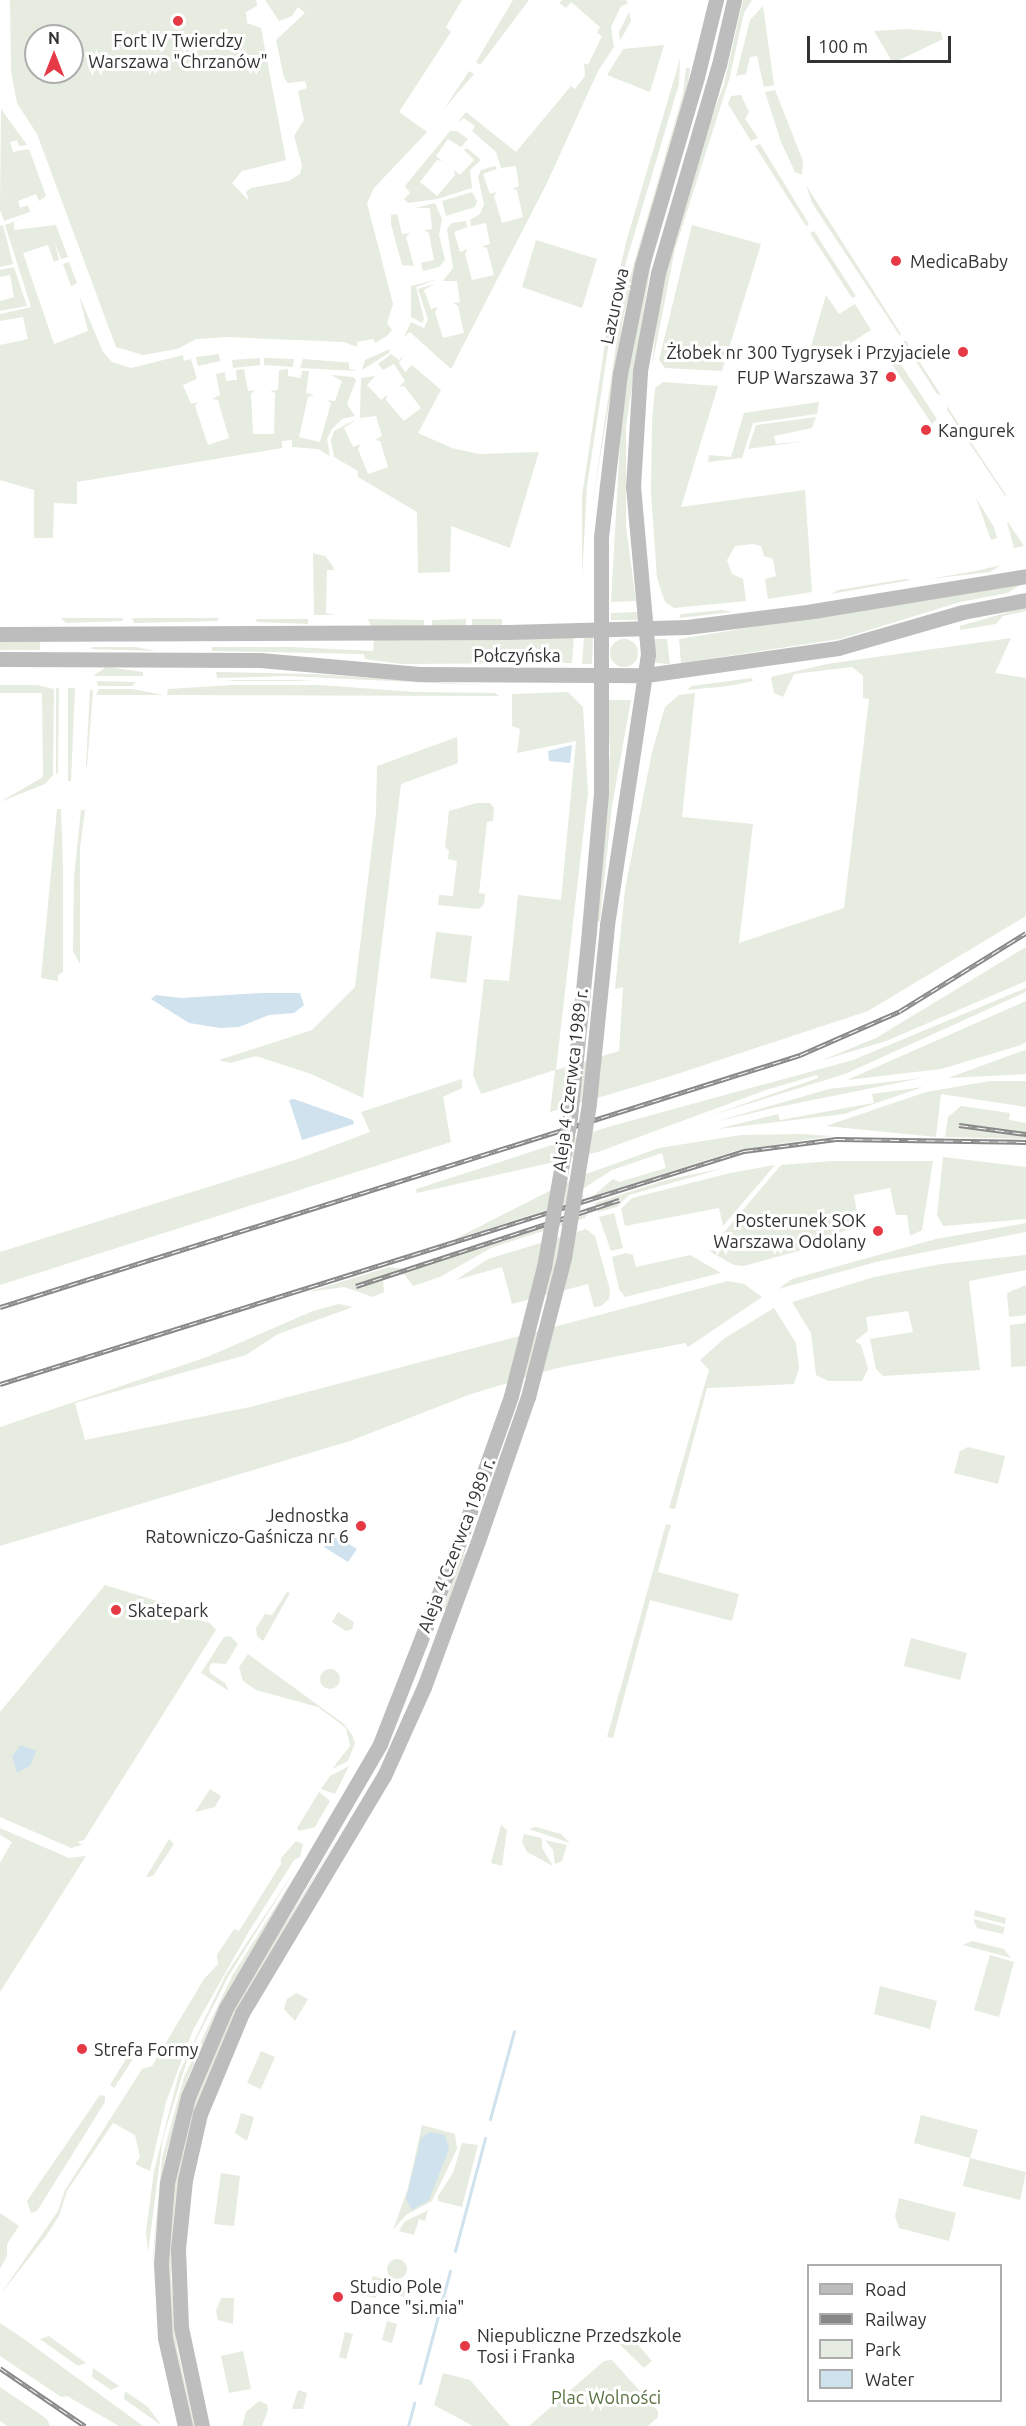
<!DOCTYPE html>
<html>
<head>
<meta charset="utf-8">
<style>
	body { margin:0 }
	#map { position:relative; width:1026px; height:2426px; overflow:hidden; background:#fff; font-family:Ubuntu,sans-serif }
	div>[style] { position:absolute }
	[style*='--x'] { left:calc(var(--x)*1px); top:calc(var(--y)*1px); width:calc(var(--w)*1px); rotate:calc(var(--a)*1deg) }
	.green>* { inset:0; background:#e6ecdf }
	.round { border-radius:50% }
	.water>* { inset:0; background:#cfe2ee }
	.stream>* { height:3px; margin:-1.5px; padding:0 1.5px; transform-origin:1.5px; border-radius:1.5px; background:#cfe2ee }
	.secondary>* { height:15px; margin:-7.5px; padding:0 7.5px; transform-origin:7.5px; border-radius:7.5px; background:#bdbdbd }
	.rail>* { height:5px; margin-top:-2.5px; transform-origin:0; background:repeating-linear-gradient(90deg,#fff 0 9px,#888 0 18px); box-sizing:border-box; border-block:2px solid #888 }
	.secondary-bridge>* { height:15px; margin:-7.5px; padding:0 7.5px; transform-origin:7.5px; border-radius:7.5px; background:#bdbdbd }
	.dots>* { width:16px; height:16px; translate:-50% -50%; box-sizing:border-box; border:3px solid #fff; border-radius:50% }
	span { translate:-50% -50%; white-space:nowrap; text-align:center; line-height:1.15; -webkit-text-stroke:6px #fff; paint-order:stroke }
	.poi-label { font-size:18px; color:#333 }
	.left { translate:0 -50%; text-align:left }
	.right { translate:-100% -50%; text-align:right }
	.street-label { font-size:18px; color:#333 }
	.park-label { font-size:18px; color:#56703f }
	.legend { position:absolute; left:807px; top:2264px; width:195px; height:138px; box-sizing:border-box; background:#fff; border:2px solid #adadad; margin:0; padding:8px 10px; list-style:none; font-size:18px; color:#333 }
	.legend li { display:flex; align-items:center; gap:12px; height:30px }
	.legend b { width:30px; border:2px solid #adadad }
	.north { position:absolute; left:24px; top:24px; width:60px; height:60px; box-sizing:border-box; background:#fff; border:2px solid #adadad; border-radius:50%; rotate:0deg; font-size:16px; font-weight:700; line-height:24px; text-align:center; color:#333 }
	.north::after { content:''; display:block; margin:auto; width:21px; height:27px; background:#e63946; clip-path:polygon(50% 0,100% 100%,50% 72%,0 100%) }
	.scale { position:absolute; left:807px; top:36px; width:144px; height:27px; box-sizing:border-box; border:3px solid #333; border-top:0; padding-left:8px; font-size:18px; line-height:21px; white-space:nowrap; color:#333; -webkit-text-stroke:4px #fff; paint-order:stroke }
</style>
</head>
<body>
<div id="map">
	<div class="green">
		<div style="clip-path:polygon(evenodd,10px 0,256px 0,257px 6px,246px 12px,247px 23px,261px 28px,286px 160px,242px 171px,232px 183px,249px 201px,246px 192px,251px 188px,289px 181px,300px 174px,302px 165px,294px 136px,304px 120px,298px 91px,307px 88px,305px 81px,288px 83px,284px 78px,276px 40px,305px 13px,298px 7px,292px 16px,279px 21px,265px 0,462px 0,446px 27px,451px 32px,399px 112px,427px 132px,374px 188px,367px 203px,393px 304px,387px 323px,392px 330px,387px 336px,375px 343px,373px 339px,357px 342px,357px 347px,344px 342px,227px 337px,196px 339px,177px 349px,143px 355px,116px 347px,37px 134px,17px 103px,11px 71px,10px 0,36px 36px,72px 36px,72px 72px,36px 72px,36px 36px)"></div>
		<div style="clip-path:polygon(513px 0,529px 0,480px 65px,476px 62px)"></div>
		<div style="clip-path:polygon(562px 0,626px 0,628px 4px,621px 6px,611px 27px,614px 47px,598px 71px,546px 185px,451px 369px,410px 332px,404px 337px,411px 322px,424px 328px,428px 319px,418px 289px,434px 284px,424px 290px,431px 309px,438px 307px,435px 312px,443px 338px,464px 333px,458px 306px,453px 303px,460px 302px,457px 281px,443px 281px,453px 268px,447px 229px,452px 223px,466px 221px,467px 227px,454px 232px,460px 252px,468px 249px,465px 254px,472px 280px,494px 275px,487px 248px,482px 246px,490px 244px,486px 223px,471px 226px,470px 220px,480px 214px,484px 204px,478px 177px,481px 170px,495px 166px,497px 169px,483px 174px,490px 194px,497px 192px,494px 196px,502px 223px,523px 217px,517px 190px,512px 189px,519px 186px,516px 166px,501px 168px,496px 152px,472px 131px,475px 126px,464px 118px,457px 123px,466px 112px,516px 152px,571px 86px,575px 89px,585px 76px,584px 63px,588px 65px,602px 36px,597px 33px,600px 27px,571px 2px,566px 8px,559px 3px)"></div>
		<div style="clip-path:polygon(743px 0,752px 0,744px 13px,729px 80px,675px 249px,652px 366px,659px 297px,709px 125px,724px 84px)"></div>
		<div style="clip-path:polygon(763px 6px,774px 85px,764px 87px,757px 56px,750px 57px,746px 74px,736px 76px,750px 20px)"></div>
		<div style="clip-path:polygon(629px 12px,631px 21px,620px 41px,619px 32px)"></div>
		<div style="clip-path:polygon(906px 29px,941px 32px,943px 39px,893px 63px,874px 31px)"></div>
		<div style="clip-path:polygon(664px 45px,650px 92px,607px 75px,623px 49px)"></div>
		<div style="clip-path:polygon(680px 59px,679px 84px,626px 262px,609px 342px,587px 486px,582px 578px,582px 496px,608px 323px,626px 242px)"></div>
		<div style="clip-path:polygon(686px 68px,690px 68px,688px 84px,624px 314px,593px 500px,622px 305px,683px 94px)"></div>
		<div style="clip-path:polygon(469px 71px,474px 74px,444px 109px)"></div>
		<div style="clip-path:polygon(775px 90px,803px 161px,802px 175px,795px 172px,781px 142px,765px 92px)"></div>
		<div style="clip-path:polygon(741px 95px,749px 112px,745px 119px,758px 138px,751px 141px,728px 104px,731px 96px)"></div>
		<div style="clip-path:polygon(1px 109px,27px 145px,19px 146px,17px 140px,10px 142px,13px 152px,29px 149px,46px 196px,39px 201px,36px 194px,18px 201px,20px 208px,28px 205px,30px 212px,4px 221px,0 210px)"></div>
		<div style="clip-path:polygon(450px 131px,457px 131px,468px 139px,461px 147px,448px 139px,436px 156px,442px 161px,437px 160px,420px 182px,437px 196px,455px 175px,454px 170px,460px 175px,474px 160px,464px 150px,467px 148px,481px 160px,470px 170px,472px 188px,437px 199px,408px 203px,404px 199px,410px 193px,405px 186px)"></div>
		<div style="clip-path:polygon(760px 144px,809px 224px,806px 226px,755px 146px)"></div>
		<div style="clip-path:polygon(806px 185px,901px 334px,900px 336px,812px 203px)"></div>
		<div style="clip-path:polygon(472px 192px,477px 201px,475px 207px,446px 216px,442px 201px)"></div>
		<div style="clip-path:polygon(435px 203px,442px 219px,439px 235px,445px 260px,439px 267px,423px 271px,421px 263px,434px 260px,429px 233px,424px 230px,432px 229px,430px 208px,416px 208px)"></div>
		<div style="clip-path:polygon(397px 214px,402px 234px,410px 233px,406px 237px,414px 266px,402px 265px,391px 224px,391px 215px)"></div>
		<div style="clip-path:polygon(26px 217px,14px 222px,14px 230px,56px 225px,68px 257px,61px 259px,55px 243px,59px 260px,54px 262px,48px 245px,23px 253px,54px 344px,88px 331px,79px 295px,103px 352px,112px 362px,131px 368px,183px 355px,184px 361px,191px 359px,197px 379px,183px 385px,191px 404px,198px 402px,195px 406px,208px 445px,229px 438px,218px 400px,212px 399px,220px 395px,216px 374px,225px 372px,226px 381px,237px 380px,236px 370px,244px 369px,248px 391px,255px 390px,251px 394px,253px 434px,274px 434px,275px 393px,270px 391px,278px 390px,279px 370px,288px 369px,288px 376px,301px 378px,302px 371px,309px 371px,306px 393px,314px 395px,308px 397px,299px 437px,320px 442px,331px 403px,327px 400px,335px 401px,342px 381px,331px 375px,353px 377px,356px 380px,347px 404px,355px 416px,342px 419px,332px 429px,327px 439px,330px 456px,318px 449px,292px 447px,292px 440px,282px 441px,282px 448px,77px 482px,77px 504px,54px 503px,53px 538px,34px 538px,34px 490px,0 480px,0 345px,28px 339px,23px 317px,0 321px,0 314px,31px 307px,5px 225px)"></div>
		<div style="clip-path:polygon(3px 225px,13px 264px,0 267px,0 226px)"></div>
		<div style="clip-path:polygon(692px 225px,761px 244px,722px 371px,665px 368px,659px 360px)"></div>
		<div style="clip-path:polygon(814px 231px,856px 296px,852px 298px,810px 233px)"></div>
		<div style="clip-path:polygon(536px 240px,597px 259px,582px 308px,522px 287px)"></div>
		<div style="clip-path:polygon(653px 252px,626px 426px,626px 527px,636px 601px,611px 602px,622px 408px,635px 320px)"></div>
		<div style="clip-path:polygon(69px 262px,77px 283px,71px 286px,63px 264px)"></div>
		<div style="clip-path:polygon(14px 267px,27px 306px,0 311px,0 301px,14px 297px,10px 275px,0 277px,0 270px)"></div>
		<div style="clip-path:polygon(438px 279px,416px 287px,424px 319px,422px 323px,411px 317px,411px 286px)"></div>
		<div style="clip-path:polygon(826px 295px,839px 314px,855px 304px,871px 330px,846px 346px,807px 360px)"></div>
		<div style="clip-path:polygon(903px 341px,906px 341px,941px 395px,937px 394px)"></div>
		<div style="clip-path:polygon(890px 348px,937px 419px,932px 424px,883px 351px)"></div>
		<div style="clip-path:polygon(390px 349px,389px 353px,362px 370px,365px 360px)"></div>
		<div style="clip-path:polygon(219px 354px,220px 361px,198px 366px,196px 357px)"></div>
		<div style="clip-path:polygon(391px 354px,399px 360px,404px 355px,399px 363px,405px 372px,412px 365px,441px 390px,418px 433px,452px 448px,479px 454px,539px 452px,510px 548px,451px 526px,450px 572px,418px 573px,417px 512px,358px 477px,358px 471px,334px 457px,331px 440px,334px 431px,358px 418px,344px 428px,353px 447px,361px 444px,358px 449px,368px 474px,388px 467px,380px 441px,375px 440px,382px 436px,376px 416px,360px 418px,361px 378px,375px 376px,367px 385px,381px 400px,387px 395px,386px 400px,404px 421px,421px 408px,404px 386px,399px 387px,405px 381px,394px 364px,383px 370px,378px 364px)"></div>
		<div style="clip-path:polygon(260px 358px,260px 365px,233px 368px,232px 360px)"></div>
		<div style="clip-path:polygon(264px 358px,294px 359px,293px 367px,264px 365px)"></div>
		<div style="clip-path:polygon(303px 359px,355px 363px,349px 363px,349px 369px,358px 371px,300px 368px)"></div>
		<div style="clip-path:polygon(663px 382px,718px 386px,681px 507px,805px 490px,812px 592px,768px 599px,765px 579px,776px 576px,773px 559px,764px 556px,761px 546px,753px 544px,735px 546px,727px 560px,732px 574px,743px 579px,746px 601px,674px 608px,665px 602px,657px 578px,651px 493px,652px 421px,655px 388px)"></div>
		<div style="clip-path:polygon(819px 402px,817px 414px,753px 423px,742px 458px,708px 462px,709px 455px,731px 457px,744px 413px)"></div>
		<div style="clip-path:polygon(947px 406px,1006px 495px,1005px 496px,947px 410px)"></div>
		<div style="clip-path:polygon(816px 417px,812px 428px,774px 436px,776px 444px,807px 441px,748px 449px,756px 425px)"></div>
		<div style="clip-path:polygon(976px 498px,994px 527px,997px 538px,991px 540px)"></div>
		<div style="clip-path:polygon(1007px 522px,1008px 522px,1024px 546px,1014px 548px)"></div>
		<div style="clip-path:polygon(313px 553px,325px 556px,333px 566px,334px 570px,327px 570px,326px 613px,334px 615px,314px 615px)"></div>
		<div style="clip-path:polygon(1001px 565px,990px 572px,929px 579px,976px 571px)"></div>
		<div style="clip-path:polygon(905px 579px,911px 580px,831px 594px,838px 590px)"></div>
		<div style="clip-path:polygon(1021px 584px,1008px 593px,960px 602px,840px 639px,681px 663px,679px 639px)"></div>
		<div style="clip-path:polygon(1026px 607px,1026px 611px,1003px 616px,996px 624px,960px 630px,960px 626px)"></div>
		<div style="clip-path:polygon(722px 610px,733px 612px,679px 618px,681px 614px)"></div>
		<div style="clip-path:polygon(637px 612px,639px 620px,611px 620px,611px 613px)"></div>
		<div style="clip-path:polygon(61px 618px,122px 618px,123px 621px,66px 623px)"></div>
		<div style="clip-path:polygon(132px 618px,218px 618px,218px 621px,134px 623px)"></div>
		<div style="clip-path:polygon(256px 619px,308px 619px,308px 624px,257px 622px)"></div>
		<div style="clip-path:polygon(368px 619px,424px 620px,424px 627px,371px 626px)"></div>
		<div style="clip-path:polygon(466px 619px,466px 626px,432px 626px,432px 620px)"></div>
		<div style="clip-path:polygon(472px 619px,502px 619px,502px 626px,472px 626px)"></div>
		<div style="clip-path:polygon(593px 635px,592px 664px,582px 664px,584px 636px)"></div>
		<div style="clip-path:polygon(574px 636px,572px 663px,401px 664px,365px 659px,364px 654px,212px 651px,212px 647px,292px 647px,373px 651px,374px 639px)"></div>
		<div style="clip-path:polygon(1011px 638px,995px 673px,1026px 678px,1026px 916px,868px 1011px,668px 1077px,550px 1112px,555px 1070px,481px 1094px,473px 1075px,484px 979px,509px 981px,518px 895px,561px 900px,576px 741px,517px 753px,520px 729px,512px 726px,512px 694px,568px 692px,583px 707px,588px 793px,556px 1070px,619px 1051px,623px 987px,615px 989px,625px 889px,652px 752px,665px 707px,679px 695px,695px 693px,682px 817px,753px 824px,739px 943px,844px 908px,869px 699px,863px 698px,863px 676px,852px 667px,794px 674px,783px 697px,774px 693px,771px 677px,827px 664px)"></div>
		<div class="round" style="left:610px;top:639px;width:28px;height:28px"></div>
		<div style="clip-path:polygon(655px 639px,667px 639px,670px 664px,655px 663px)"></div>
		<div style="clip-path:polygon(40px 641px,40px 650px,0 650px,0 642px)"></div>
		<div style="clip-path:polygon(135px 647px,156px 651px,90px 649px,93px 647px)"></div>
		<div style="clip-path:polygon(106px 667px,143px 672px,143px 676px,93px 676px)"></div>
		<div style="clip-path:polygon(216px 672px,314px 674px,494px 686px,288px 676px,217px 678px)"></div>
		<div style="clip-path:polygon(752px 678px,753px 681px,729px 686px,687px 690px,692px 686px)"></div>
		<div style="clip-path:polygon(236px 680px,297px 680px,313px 681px,223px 681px)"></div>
		<div style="clip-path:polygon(97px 681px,136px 682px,132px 686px,98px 686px)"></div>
		<div style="clip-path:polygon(0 685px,37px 685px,54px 689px,53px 775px,45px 784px,0 802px,43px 777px,42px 693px,0 693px)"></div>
		<div style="clip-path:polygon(232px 685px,320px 685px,415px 692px,495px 693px,499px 696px,167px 695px,168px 689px)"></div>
		<div style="clip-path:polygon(59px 687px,58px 773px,56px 774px,56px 689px)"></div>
		<div style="clip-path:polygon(68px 688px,75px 688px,71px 781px,68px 781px)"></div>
		<div style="clip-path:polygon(90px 689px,93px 691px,87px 767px,86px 766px)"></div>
		<div style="clip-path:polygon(99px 689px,132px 689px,163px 695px,96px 695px)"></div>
		<div style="clip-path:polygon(607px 700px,631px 700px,612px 806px,600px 921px,595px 922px,610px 753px)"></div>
		<div style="clip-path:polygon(457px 737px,458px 763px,401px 784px,363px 1098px,311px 1074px,256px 1056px,230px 1063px,219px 1060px,312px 1030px,355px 987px,376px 813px,377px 766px)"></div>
		<div style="clip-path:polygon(477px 803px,490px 803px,494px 808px,493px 821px,487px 822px,479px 893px,485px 894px,484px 904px,479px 909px,438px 905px,439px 895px,453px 896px,457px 861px,448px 859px,449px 851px,445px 847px,449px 811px)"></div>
		<div style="clip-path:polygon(57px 809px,61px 809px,63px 868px,63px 972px,58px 975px,58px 981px,41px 978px)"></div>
		<div style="clip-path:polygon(81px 810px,85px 810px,80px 848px,80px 964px,73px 951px,74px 877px)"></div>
		<div style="clip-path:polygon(436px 932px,472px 936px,466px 983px,430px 978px)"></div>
		<div style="clip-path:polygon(1026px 947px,1026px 981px,886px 1041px,820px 1061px,876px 1038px)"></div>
		<div style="clip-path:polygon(1026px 988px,1026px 992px,845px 1074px,712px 1115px,818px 1078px,817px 1075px,766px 1090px,598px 1152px,417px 1193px,416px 1189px,608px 1127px,853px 1060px)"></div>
		<div style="clip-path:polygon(1026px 1001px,1026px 1042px,1021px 1045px,941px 1069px,847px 1080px)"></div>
		<div style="clip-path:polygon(1026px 1050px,1026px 1074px,948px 1078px,1022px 1051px)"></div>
		<div style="clip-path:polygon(922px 1078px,773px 1108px,714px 1122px,829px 1089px)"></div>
		<div style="clip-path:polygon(462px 1079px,462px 1088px,443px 1097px,451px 1142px,0 1285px,0 1252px,298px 1159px,370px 1132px,361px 1112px)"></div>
		<div style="clip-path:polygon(990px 1081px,1026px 1081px,1026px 1107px,941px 1094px,936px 1137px,826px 1126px,926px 1092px)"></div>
		<div style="clip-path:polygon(923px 1087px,844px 1114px,717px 1129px,778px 1114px,780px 1120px,862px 1105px,874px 1103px,872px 1094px)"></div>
		<div style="clip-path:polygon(961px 1106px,1010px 1113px,1009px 1120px,1026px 1123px,1026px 1139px,945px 1137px,948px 1117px)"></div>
		<div style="clip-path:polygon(801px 1134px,832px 1136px,738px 1150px,593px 1196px,613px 1179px,619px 1182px,666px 1168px,662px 1153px,612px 1170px,581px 1190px,584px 1198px,453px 1240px,575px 1178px,659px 1148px,741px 1135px)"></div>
		<div style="clip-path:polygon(943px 1157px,1026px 1167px,1026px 1219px,943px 1226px,937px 1215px)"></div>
		<div style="clip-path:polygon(831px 1161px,933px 1161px,922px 1230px,910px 1236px,907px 1215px,896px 1215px,890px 1188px,854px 1195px,859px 1227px,802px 1243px,802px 1250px,744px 1266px,734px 1265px,709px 1251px,724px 1248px,721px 1236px,781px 1165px)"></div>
		<div style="clip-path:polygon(775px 1165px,723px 1226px,719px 1208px,625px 1226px,621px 1209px,632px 1198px,730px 1173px)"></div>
		<div style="clip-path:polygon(724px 1168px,629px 1195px,617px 1207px,598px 1212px,595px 1203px,666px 1180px)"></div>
		<div style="clip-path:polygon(588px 1213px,585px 1218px,493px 1247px,440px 1277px,413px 1286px,404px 1274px,383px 1279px,384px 1292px,373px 1297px,344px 1287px,308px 1292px,389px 1267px,407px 1269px)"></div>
		<div style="clip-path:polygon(614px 1213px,623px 1248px,611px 1251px,599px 1217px)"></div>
		<div style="clip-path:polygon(1026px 1223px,1026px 1232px,876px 1262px,778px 1289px,792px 1279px,936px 1239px)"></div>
		<div style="clip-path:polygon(586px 1229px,595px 1236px,610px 1290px,609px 1299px,601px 1306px,594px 1307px,588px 1284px,512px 1304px,502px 1267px,456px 1280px,488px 1259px)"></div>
		<div style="clip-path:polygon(626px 1253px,633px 1255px,636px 1267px,690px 1255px,721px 1273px,625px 1297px,619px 1289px,612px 1257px)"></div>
		<div style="clip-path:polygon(1026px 1255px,1026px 1270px,969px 1281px,980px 1370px,883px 1376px,876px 1369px,870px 1339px,913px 1332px,908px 1311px,866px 1317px,868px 1331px,855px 1341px,861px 1345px,868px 1369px,862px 1381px,828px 1381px,816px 1375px,811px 1333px,792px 1302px,874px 1277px,941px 1264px)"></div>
		<div style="clip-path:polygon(728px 1281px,744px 1284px,762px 1297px,688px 1347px,685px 1343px,557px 1368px,471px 1394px,350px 1441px,0 1546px,0 1427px,207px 1357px,313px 1311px,339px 1304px,353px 1307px,278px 1334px,246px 1355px,75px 1403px,85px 1440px,250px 1407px)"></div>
		<div style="clip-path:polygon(1026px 1285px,1026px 1315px,1009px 1317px,1007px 1293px)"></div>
		<div style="clip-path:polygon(774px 1308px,796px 1343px,799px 1368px,794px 1384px,707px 1388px,675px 1509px,669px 1508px,709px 1370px,700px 1360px,725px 1338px)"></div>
		<div style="clip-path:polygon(1026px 1323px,1026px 1366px,1011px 1367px,1010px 1325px)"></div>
		<div style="clip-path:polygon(968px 1447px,1005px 1456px,998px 1484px,954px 1473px,960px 1451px)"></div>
		<div style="clip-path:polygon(666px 1524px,671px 1525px,658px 1572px,739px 1594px,732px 1621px,650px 1600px,613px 1738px,607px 1737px)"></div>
		<div style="clip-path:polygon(466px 1554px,445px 1610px,443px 1610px,460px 1555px)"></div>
		<div style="clip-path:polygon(105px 1585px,167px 1604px,164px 1611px,210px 1623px,216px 1630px,84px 1840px,77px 1842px,82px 1845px,71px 1848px,0 1817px,0 1712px)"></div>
		<div style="clip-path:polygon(287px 1592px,290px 1593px,263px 1641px,257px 1636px,256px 1628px,265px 1614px,272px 1615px)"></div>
		<div style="clip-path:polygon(338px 1612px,354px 1622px,352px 1629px,346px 1631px,332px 1622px)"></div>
		<div style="clip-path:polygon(230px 1636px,238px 1644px,226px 1664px,212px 1663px,209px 1667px,210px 1673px,225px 1683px,229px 1691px,201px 1673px,224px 1637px)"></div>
		<div style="clip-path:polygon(911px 1638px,967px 1653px,960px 1680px,904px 1666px)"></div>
		<div style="clip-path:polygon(248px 1654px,344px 1724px,352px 1735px,355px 1743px,348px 1761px,332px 1769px,350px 1746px,346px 1728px,318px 1707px,256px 1690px,243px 1681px,239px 1667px)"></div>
		<div class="round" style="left:320px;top:1669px;width:20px;height:20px"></div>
		<div style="clip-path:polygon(349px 1766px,335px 1794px,321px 1789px,330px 1776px)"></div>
		<div style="clip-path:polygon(210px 1789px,221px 1796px,215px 1807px,195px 1812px)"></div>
		<div style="clip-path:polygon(319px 1792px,330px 1801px,315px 1827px,299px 1831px,297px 1828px)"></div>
		<div style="clip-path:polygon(501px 1825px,507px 1830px,502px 1866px,491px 1863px)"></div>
		<div style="clip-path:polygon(536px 1827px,561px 1834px,570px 1843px,529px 1829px)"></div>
		<div style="clip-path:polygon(0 1828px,69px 1858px,86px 1856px,0 1992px,0 1863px,12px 1842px,0 1835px)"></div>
		<div style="clip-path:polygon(524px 1834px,542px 1838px,542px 1848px,553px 1866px,527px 1852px,522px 1842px)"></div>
		<div style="clip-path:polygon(338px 1837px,235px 2014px,193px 2117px,171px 2275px,177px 2348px,195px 2426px,191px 2426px,174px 2355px,167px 2254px,172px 2199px,182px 2139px,201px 2080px,235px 2006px)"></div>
		<div style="clip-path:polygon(169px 1839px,174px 1844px,153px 1876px,146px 1877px)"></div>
		<div style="clip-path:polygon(545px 1840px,567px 1845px,562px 1861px,555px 1864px,553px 1850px)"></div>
		<div style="clip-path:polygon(296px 1841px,303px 1844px,300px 1857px,294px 1860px,248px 1933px,193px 2030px,166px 2102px,150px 2171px,135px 2164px,140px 2157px,135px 2135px,113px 2123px,67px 2191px,59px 2216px,46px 2236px,0 2295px,58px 2211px,65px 2190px,142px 2069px,152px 2066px,204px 1979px,218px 1964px,217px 1955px,234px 1929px,239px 1931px,281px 1864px,281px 1858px)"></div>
		<div style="clip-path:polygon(298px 1865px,228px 1977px,189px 2054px,163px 2138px,148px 2252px,146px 2232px,154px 2171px,179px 2073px,225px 1976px)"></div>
		<div style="clip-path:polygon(301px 1866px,217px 2012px,188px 2078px,165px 2159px,151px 2275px,162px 2158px,184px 2077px,232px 1976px)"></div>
		<div style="clip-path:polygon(975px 1910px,1006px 1918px,1005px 1924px,974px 1916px)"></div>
		<div style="clip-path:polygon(973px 1919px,1005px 1927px,1003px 1934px,977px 1928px)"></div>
		<div style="clip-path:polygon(972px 1941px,1004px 1949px,1011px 1958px,963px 1945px)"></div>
		<div style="clip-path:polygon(990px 1955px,1014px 1962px,999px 2017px,974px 2010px)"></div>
		<div style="clip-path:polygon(880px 1986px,937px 2001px,930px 2029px,874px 2014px)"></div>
		<div style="clip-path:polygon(296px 1993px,308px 1999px,295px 2021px,284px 2009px,287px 1999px)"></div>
		<div style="clip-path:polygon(137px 2041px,137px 2053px,114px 2088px,110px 2085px)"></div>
		<div style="clip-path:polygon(261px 2051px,275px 2057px,261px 2089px,247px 2083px)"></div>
		<div style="clip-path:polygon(100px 2095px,105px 2096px,105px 2102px,37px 2211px,31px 2213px,27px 2201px)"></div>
		<div style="clip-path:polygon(241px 2113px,254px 2117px,247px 2141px,235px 2133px)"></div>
		<div style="clip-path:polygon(921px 2115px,978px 2130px,970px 2158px,1026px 2172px,1020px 2200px,963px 2186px,970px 2158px,914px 2143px)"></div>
		<div style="clip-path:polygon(422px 2125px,455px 2134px,457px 2149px,432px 2201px,406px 2215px,393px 2230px,408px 2188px)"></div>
		<div style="clip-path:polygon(462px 2143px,478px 2145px,462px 2207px,438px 2201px,438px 2196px,453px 2173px)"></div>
		<div style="clip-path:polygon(221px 2173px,240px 2176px,234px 2226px,214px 2224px)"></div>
		<div style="clip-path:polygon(899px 2198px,956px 2213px,949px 2241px,899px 2228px,895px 2216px)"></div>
		<div style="clip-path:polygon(428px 2210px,425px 2221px,419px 2219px,414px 2235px,399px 2231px,404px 2222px)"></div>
		<div style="clip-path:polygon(0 2213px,19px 2226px,7px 2244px,7px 2256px,0 2269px)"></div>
		<div class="round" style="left:387px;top:2259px;width:20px;height:20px"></div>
		<div style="clip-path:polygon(373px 2276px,407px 2286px,404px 2297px,379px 2290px,376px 2298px,367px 2296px)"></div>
		<div style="clip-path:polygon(221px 2298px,234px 2298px,233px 2324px,218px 2320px,216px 2311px)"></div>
		<div style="clip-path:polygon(387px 2321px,397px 2324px,392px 2343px,382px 2340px)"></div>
		<div style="clip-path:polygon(0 2323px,24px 2339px,143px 2426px,119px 2426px,67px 2396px,61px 2397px,0 2356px)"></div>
		<div style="clip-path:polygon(625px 2330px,652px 2361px,644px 2368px,614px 2339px)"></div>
		<div style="clip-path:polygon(345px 2332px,353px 2334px,346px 2359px,339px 2357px)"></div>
		<div style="clip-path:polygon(49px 2336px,86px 2363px,78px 2366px,40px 2339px)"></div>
		<div style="clip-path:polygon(243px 2351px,251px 2389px,229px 2393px,221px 2356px)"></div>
		<div style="clip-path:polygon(612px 2360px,658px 2411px,658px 2417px,648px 2426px,529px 2426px,604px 2361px)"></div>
		<div style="clip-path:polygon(93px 2368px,119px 2386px,111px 2390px,92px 2377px)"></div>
		<div style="clip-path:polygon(443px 2373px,470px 2380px,510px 2426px,473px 2426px,434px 2405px)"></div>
		<div style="clip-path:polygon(0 2387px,47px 2419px,50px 2426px,7px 2426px,0 2421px)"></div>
		<div style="clip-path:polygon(298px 2390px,307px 2393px,303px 2409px,292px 2409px)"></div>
		<div style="clip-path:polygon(125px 2391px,148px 2407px,161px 2425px,124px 2399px)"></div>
		<div style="clip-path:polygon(259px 2401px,267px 2404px,268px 2410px,262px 2426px,242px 2426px,246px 2412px)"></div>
	</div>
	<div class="water">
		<div style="clip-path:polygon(572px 745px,570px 763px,549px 761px,548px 751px)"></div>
		<div style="clip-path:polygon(261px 993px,300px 993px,304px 1005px,294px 1013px,269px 1015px,239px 1027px,220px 1028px,189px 1023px,151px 999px,156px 995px,181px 998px)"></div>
		<div style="clip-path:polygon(294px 1099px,353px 1120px,354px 1124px,302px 1140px,289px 1100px)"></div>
		<div style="clip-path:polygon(333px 1534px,357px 1549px,348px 1562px,324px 1547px)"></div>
		<div style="clip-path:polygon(21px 1745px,36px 1751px,30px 1766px,17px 1773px,12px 1756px)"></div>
		<div style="clip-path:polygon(430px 2132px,445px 2135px,449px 2149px,429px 2200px,412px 2210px,406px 2199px,421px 2138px)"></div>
	</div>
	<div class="stream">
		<div style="--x:490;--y:2119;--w:91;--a:-74.7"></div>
		<div style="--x:455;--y:2251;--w:117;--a:-75.1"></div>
		<div style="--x:420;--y:2383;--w:116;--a:-75"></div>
		<div style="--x:408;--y:2426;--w:24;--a:-75"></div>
	</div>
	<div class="secondary">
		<div style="--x:0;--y:634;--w:507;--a:-0.23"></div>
		<div style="--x:507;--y:632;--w:180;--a:-1.6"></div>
		<div style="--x:687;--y:627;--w:127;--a:-7.2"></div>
		<div style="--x:813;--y:611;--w:216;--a:-9.3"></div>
		<div style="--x:0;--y:659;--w:260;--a:0.2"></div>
		<div style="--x:260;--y:660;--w:160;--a:5"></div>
		<div style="--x:419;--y:674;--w:227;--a:0.3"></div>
		<div style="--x:646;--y:675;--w:194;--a:-8"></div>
		<div style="--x:838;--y:648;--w:130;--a:-16.1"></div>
		<div style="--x:963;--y:612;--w:64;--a:-10.8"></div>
		<div style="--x:607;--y:925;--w:274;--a:-81.4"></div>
		<div style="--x:648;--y:654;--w:168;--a:-95.1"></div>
		<div style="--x:633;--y:487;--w:116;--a:-86.5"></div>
		<div style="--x:640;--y:371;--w:100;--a:-79.6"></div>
		<div style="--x:658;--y:273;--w:217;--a:-73.7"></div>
		<div style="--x:719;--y:65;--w:67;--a:-77"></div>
		<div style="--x:589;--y:930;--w:139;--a:-85"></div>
		<div style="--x:601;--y:792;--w:255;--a:-90"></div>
		<div style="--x:601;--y:537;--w:164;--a:-83.4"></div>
		<div style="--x:620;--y:374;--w:111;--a:-78.6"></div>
		<div style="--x:642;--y:265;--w:196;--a:-73.7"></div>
		<div style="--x:697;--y:77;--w:79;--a:-76.1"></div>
		<div style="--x:185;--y:2426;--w:90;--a:-102.8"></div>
		<div style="--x:165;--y:2338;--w:75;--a:-93.1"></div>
		<div style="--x:161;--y:2263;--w:80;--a:-85.7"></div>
		<div style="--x:167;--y:2183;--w:89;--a:-76.3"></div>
		<div style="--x:188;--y:2097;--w:97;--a:-66.9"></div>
		<div style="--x:226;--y:2008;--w:306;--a:-59.7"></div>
		<div style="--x:380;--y:1744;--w:211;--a:-68.6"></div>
		<div style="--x:202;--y:2426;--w:101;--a:-102"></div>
		<div style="--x:181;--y:2327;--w:78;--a:-92.2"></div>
		<div style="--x:178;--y:2249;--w:69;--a:-84.2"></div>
		<div style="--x:185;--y:2180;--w:68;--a:-77.2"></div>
		<div style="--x:200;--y:2114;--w:109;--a:-67.4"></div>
		<div style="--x:242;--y:2013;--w:276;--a:-59.1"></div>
		<div style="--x:384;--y:1776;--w:98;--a:-65.8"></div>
		<div style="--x:424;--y:1687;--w:156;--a:-69.7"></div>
	</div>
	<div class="rail">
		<div style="--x:959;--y:1125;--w:68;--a:7.7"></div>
		<div style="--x:356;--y:1286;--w:277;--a:-18.1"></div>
		<div style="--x:0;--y:1307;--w:839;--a:-17.48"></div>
		<div style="--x:800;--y:1055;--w:109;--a:-23.7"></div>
		<div style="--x:900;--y:1011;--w:148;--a:-31.8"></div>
		<div style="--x:0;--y:1384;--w:780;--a:-17.39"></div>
		<div style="--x:744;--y:1151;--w:93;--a:-7.4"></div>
		<div style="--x:836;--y:1139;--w:190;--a:0.9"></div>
		<div style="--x:0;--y:2368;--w:103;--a:34.3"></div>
	</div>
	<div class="secondary-bridge">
		<div style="--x:478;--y:1541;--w:152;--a:-70.9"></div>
		<div style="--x:528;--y:1397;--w:144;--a:-75.5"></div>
		<div style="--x:564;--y:1258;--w:157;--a:-80.8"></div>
		<div style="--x:589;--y:1103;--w:179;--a:-84.2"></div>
		<div style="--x:457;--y:1548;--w:161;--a:-70.4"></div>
		<div style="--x:511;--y:1396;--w:133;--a:-75.7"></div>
		<div style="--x:544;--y:1267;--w:151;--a:-80.1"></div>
		<div style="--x:570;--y:1118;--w:189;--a:-84.2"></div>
	</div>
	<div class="dots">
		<div style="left:178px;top:21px;background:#e63946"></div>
		<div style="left:896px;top:261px;background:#e63946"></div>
		<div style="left:963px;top:352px;background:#e63946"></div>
		<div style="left:891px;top:377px;background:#e63946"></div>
		<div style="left:926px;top:430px;background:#e63946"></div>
		<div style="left:878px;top:1231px;background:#e63946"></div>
		<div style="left:361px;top:1526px;background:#e63946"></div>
		<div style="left:116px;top:1610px;background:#e63946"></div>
		<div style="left:82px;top:2049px;background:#e63946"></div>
		<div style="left:338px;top:2297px;background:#e63946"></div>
		<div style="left:465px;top:2346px;background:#e63946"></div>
	</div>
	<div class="poi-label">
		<span style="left:178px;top:51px">Fort IV Twierdzy<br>Warszawa "Chrzanów"</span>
		<span class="left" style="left:910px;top:261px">MedicaBaby</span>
		<span class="right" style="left:951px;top:352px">Żłobek nr 300 Tygrysek i Przyjaciele</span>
		<span class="right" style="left:879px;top:377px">FUP Warszawa 37</span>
		<span class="left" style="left:938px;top:430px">Kangurek</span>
		<span class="right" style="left:866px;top:1231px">Posterunek SOK<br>Warszawa Odolany</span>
		<span class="right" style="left:349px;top:1526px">Jednostka<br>Ratowniczo-Gaśnicza nr 6</span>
		<span class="left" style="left:128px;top:1610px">Skatepark</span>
		<span class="left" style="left:94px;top:2049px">Strefa Formy</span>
		<span class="left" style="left:350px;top:2297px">Studio Pole<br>Dance "si.mia"</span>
		<span class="left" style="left:477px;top:2346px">Niepubliczne Przedszkole<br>Tosi i Franka</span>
	</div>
	<div class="street-label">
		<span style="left:614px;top:306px;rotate:-78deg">Lazurowa</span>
		<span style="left:517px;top:655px">Połczyńska</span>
		<span style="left:570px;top:1080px;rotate:-83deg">Aleja 4 Czerwca 1989 r.</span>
		<span style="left:456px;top:1545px;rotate:-69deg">Aleja 4 Czerwca 1989 r.</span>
	</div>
	<div class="park-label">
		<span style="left:606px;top:2397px">Plac Wolności</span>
	</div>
	<ul class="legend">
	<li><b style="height:8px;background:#bdbdbd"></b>Road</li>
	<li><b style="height:8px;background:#888"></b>Railway</li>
	<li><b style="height:16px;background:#e6ecdf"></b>Park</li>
	<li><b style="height:16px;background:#cfe2ee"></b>Water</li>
	</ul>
	<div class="north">N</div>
	<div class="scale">100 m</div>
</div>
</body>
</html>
